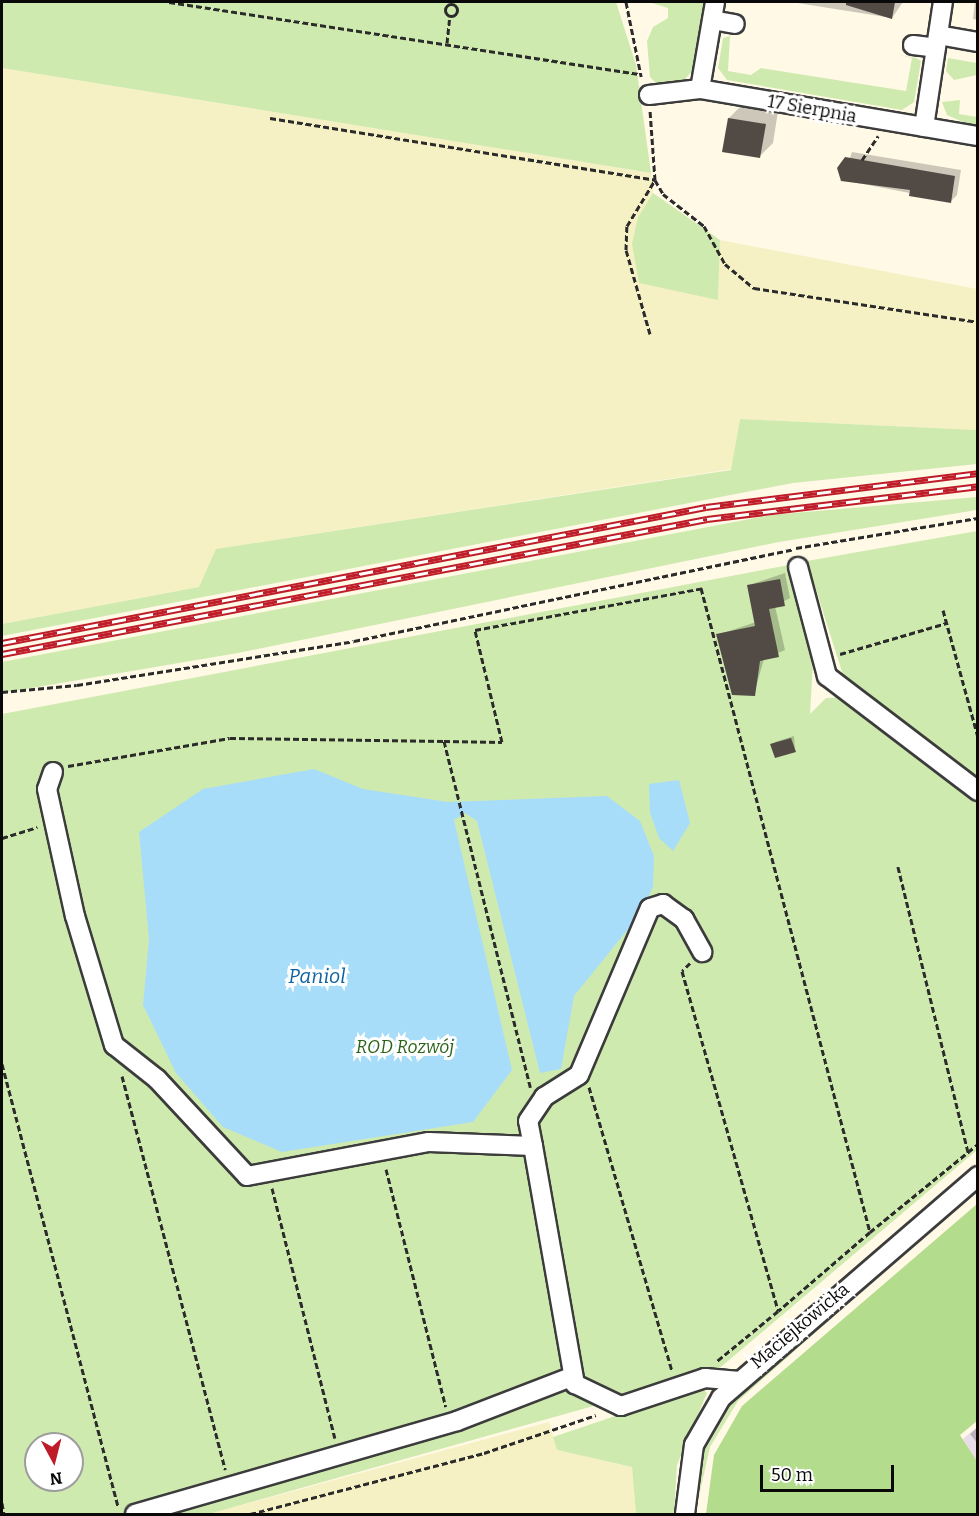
<!DOCTYPE html>
<html>
<head>
<meta charset="utf-8">
<style>
	body { margin:0 }
	#map { position:relative; width:979px; height:1516px; overflow:hidden; background:#fff9e6; font-family:Bitter,serif }
	div>[style] { position:absolute }
	[style*='--x'] { left:calc(var(--x)*1px); top:calc(var(--y)*1px); width:calc(var(--w)*1px); rotate:calc(var(--a)*1deg) }
	.industrial>* { inset:0; background:#e8dcea }
	.farmland>* { inset:0; background:#f6f0c5 }
	.green>* { inset:0; background:#cfeaaf }
	.forest>* { inset:0; background:#b3dc8d }
	.water>* { inset:0; background:#a8ddf9 }
	.shadow>* { inset:0; background:#0003 }
	.building>* { inset:0; background:#524a45 }
	.path>* { height:3px; margin-top:-1.5px; transform-origin:0; background:repeating-linear-gradient(90deg,#2b2b2b 0 6px,transparent 0 9px) }
	.path>.ring { margin:-1.5px; padding:0; box-sizing:content-box; background:none; border:3px solid #2b2b2b; border-radius:50% }
	.roads { filter:drop-shadow(2px 0 #3c3c3c) drop-shadow(-2px 0 #3c3c3c) drop-shadow(0 2px #3c3c3c) drop-shadow(0 -2px #3c3c3c) }
	.minor>* { height:18px; margin:-9px; padding:0 9px; transform-origin:9px; border-radius:9px; background:#fff }
	.rail>* { height:7px; margin-top:-3.5px; transform-origin:0; background:repeating-linear-gradient(90deg,#fff 0 14px,#bf1c29 0 28px); box-sizing:border-box; border-block:2px solid #bf1c29 }
	span { translate:-50% -50%; white-space:nowrap; text-align:center; line-height:1.15; -webkit-text-stroke:6px #fff; paint-order:stroke }
	.street-label { font-size:18px; color:#090909 }
	.park-label { font-size:18px; color:#2a6318; font-style:italic }
	.water-label { font-size:20px; color:#0f649f; font-style:italic }
	.frame { position:absolute; inset:0; border:3px solid #090909; pointer-events:none }
	.north { position:absolute; left:24px; top:1432px; width:60px; height:60px; box-sizing:border-box; background:#fff; border:2px solid #9d9d9d; border-radius:50%; rotate:173deg; font-size:16px; font-weight:700; line-height:24px; text-align:center; color:#090909 }
	.north::after { content:''; display:block; margin:auto; width:21px; height:27px; background:#bf1c29; clip-path:polygon(50% 0,100% 100%,50% 72%,0 100%) }
	.scale { position:absolute; left:760px; top:1465px; width:134px; height:27px; box-sizing:border-box; border:3px solid #090909; border-top:0; padding-left:8px; font-size:18px; line-height:21px; white-space:nowrap; color:#090909; -webkit-text-stroke:4px #fff; paint-order:stroke }
</style>
</head>
<body>
<div id="map">
	<div class="industrial">
		<div style="clip-path:polygon(977px 1427px,977px 1461px,963px 1439px)"></div>
	</div>
	<div class="farmland">
		<div style="clip-path:polygon(2px 68px,651px 173px,653px 193px,638px 217px,718px 300px,720px 240px,977px 289px,977px 430px,740px 419px,732px 469px,217px 549px,199px 587px,2px 624px)"></div>
		<div style="clip-path:polygon(549px 1422px,557px 1450px,632px 1467px,636px 1514px,209px 1514px)"></div>
	</div>
	<div class="green">
		<div style="clip-path:polygon(2px 2px,616px 2px,636px 65px,651px 173px,2px 68px)"></div>
		<div style="clip-path:polygon(649px 2px,706px 2px,693px 70px,680px 85px,660px 87px,650px 77px,647px 41px,653px 27px,668px 18px,668px 8px)"></div>
		<div style="clip-path:polygon(730px 36px,728px 71px,751px 75px,761px 68px,906px 91px,912px 58px,899px 55px,916px 58px,921px 61px,914px 102px,902px 110px,727px 80px,718px 68px,723px 38px)"></div>
		<div style="clip-path:polygon(948px 58px,977px 63px,977px 75px,954px 80px,946px 71px)"></div>
		<div style="clip-path:polygon(960px 100px,959px 114px,977px 117px,977px 128px,947px 115px,942px 102px)"></div>
		<div style="clip-path:polygon(653px 193px,720px 240px,718px 300px,639px 283px,632px 244px,638px 217px)"></div>
		<div style="clip-path:polygon(740px 419px,977px 430px,977px 464px,793px 483px,2px 636px,2px 624px,199px 587px,216px 549px,731px 470px)"></div>
		<div style="clip-path:polygon(977px 497px,977px 510px,779px 542px,238px 653px,2px 693px,2px 662px,771px 515px)"></div>
		<div style="clip-path:polygon(977px 531px,978px 531px,977px 779px,843px 675px,807px 561px)"></div>
		<div style="clip-path:polygon(evenodd,789px 565px,813px 663px,810px 714px,826px 698px,846px 697px,977px 797px,977px 1150px,715px 1372px,209px 1514px,2px 1514px,2px 714px,789px 565px,36px 1444px,72px 1444px,72px 1480px,36px 1480px,36px 1444px)"></div>
		<div style="clip-path:polygon(977px 1189px,738px 1401px,710px 1447px,695px 1514px,704px 1452px,734px 1399px)"></div>
		<div style="clip-path:polygon(701px 1387px,707px 1393px,677px 1465px,674px 1514px,636px 1514px,632px 1467px,557px 1450px,553px 1437px)"></div>
	</div>
	<div class="forest">
		<div style="clip-path:polygon(977px 1204px,977px 1421px,960px 1435px,977px 1461px,977px 1514px,706px 1514px,714px 1455px,742px 1406px)"></div>
	</div>
	<div class="water">
		<div style="clip-path:polygon(314px 769px,363px 789px,448px 802px,607px 796px,640px 821px,654px 856px,653px 887px,641px 913px,574px 996px,561px 1069px,540px 1073px,477px 821px,465px 813px,454px 820px,512px 1070px,473px 1122px,282px 1152px,223px 1127px,176px 1073px,143px 1005px,149px 939px,139px 832px,203px 789px)"></div>
		<div style="clip-path:polygon(679px 780px,690px 823px,673px 851px,659px 838px,650px 813px,649px 784px)"></div>
	</div>
	<div class="shadow">
		<div style="clip-path:polygon(791px 2px,903px 2px,892px 18px)"></div>
		<div style="clip-path:polygon(975px 2px,978px 2px,978px 20px,973px 19px)"></div>
		<div style="clip-path:polygon(742px 105px,778px 111px,773px 143px,760px 156px,729px 118px)"></div>
		<div style="clip-path:polygon(852px 152px,961px 170px,957px 195px,951px 201px,842px 180px)"></div>
		<div style="clip-path:polygon(785px 573px,790px 598px,775px 606px,785px 650px,764px 659px,754px 694px,717px 635px,756px 622px,749px 585px)"></div>
		<div style="clip-path:polygon(794px 736px,795px 750px,772px 745px,775px 742px)"></div>
		<div style="clip-path:polygon(978px 1427px,978px 1444px,970px 1434px)"></div>
	</div>
	<div class="building">
		<div style="clip-path:polygon(846px 2px,895px 2px,892px 19px,846px 5px)"></div>
		<div style="clip-path:polygon(728px 118px,766px 124px,760px 158px,722px 152px)"></div>
		<div style="clip-path:polygon(845px 157px,955px 176px,951px 203px,909px 196px,910px 190px,841px 181px,837px 168px)"></div>
		<div style="clip-path:polygon(780px 579px,785px 606px,769px 609px,779px 657px,760px 661px,755px 696px,732px 695px,716px 634px,755px 626px,747px 585px)"></div>
		<div style="clip-path:polygon(791px 738px,796px 752px,775px 758px,770px 744px)"></div>
	</div>
	<div class="path">
		<div style="--x:169;--y:2;--w:477;--a:8.7"></div>
		<div style="--x:626;--y:2;--w:76;--a:78.5"></div>
		<div class="ring" style="left:445px;top:4px;width:9px;height:9px"></div>
		<div style="--x:447;--y:43;--w:27;--a:-84"></div>
		<div style="--x:270;--y:118;--w:390;--a:9.1"></div>
		<div style="--x:655;--y:180;--w:16;--a:60"></div>
		<div style="--x:663;--y:194;--w:52;--a:38"></div>
		<div style="--x:704;--y:226;--w:43;--a:61.1"></div>
		<div style="--x:725;--y:264;--w:38;--a:40"></div>
		<div style="--x:754;--y:288;--w:227;--a:8.6"></div>
		<div style="--x:862;--y:160;--w:29;--a:-56"></div>
		<div style="--x:650;--y:334;--w:87;--a:-105.9"></div>
		<div style="--x:626;--y:250;--w:24;--a:-88"></div>
		<div style="--x:627;--y:226;--w:54;--a:-58.7"></div>
		<div style="--x:655;--y:180;--w:69;--a:-94.1"></div>
		<div style="--x:796;--y:548;--w:184;--a:-9.4"></div>
		<div style="--x:701;--y:588;--w:666;--a:75.3"></div>
		<div style="--x:870;--y:1232;--w:121;--a:139.3"></div>
		<div style="--x:943;--y:610;--w:132;--a:74.6"></div>
		<div style="--x:840;--y:654;--w:111;--a:-16.2"></div>
		<div style="--x:2;--y:692;--w:75;--a:-5.3"></div>
		<div style="--x:77;--y:685;--w:280;--a:-9"></div>
		<div style="--x:354;--y:641;--w:449;--a:-11.8"></div>
		<div style="--x:444;--y:741;--w:58;--a:1"></div>
		<div style="--x:502;--y:742;--w:115;--a:-103.6"></div>
		<div style="--x:475;--y:630;--w:232;--a:-10.4"></div>
		<div style="--x:68;--y:766;--w:164;--a:-9.8"></div>
		<div style="--x:230;--y:738;--w:214;--a:0.8"></div>
		<div style="--x:444;--y:741;--w:357;--a:76"></div>
		<div style="--x:2;--y:838;--w:37;--a:-17"></div>
		<div style="--x:690;--y:963;--w:11;--a:135"></div>
		<div style="--x:682;--y:971;--w:353;--a:74.2"></div>
		<div style="--x:778;--y:1311;--w:79;--a:140.7"></div>
		<div style="--x:2;--y:1064;--w:458;--a:75.3"></div>
		<div style="--x:122;--y:1076;--w:407;--a:75.3"></div>
		<div style="--x:589;--y:1087;--w:296;--a:73.7"></div>
		<div style="--x:968;--y:1152;--w:13;--a:-39"></div>
		<div style="--x:386;--y:1169;--w:245;--a:75.9"></div>
		<div style="--x:272;--y:1188;--w:258;--a:75.9"></div>
		<div style="--x:870;--y:1232;--w:127;--a:-39.2"></div>
		<div style="--x:968;--y:1152;--w:294;--a:-103.8"></div>
		<div style="--x:2;--y:1503;--w:11;--a:80"></div>
		<div style="--x:250;--y:1514;--w:242;--a:-14.6"></div>
		<div style="--x:484;--y:1453;--w:118;--a:-18.7"></div>
	</div>
	<div class="roads">
		<div class="minor">
			<div style="--x:712;--y:20;--w:23;--a:10"></div>
			<div style="--x:938;--y:35;--w:41;--a:9.9"></div>
			<div style="--x:913;--y:45;--w:23;--a:7"></div>
			<div style="--x:700;--y:89;--w:88;--a:-80.2"></div>
			<div style="--x:649;--y:95;--w:51;--a:-6.7"></div>
			<div style="--x:700;--y:89;--w:282;--a:9.6"></div>
			<div style="--x:924;--y:127;--w:126;--a:-81.4"></div>
			<div style="--x:798;--y:567;--w:113;--a:75.1"></div>
			<div style="--x:827;--y:676;--w:190;--a:37.3"></div>
			<div style="--x:53;--y:772;--w:18;--a:109"></div>
			<div style="--x:47;--y:789;--w:130;--a:77.6"></div>
			<div style="--x:75;--y:916;--w:135;--a:73.2"></div>
			<div style="--x:114;--y:1045;--w:55;--a:38.3"></div>
			<div style="--x:157;--y:1079;--w:132;--a:47.1"></div>
			<div style="--x:247;--y:1176;--w:185;--a:-10.6"></div>
			<div style="--x:429;--y:1142;--w:104;--a:2.2"></div>
			<div style="--x:533;--y:1146;--w:242;--a:80"></div>
			<div style="--x:575;--y:1384;--w:51;--a:25.6"></div>
			<div style="--x:621;--y:1406;--w:89;--a:-18.4"></div>
			<div style="--x:705;--y:1378;--w:32;--a:5"></div>
			<div style="--x:533;--y:1146;--w:25;--a:-101"></div>
			<div style="--x:528;--y:1121;--w:29;--a:-56"></div>
			<div style="--x:544;--y:1097;--w:41;--a:-32.2"></div>
			<div style="--x:579;--y:1075;--w:181;--a:-67"></div>
			<div style="--x:650;--y:908;--w:14;--a:-17"></div>
			<div style="--x:663;--y:904;--w:26;--a:36"></div>
			<div style="--x:684;--y:919;--w:38;--a:61"></div>
			<div style="--x:135;--y:1514;--w:335;--a:-16.1"></div>
			<div style="--x:457;--y:1421;--w:122;--a:-21.1"></div>
			<div style="--x:685;--y:1514;--w:70;--a:-82.6"></div>
			<div style="--x:694;--y:1445;--w:54;--a:-60.1"></div>
			<div style="--x:721;--y:1398;--w:340;--a:-40.8"></div>
		</div>
	</div>
	<div class="rail">
		<div style="--x:2;--y:643;--w:717;--a:-10.93"></div>
		<div style="--x:706;--y:507;--w:274;--a:-7.1"></div>
		<div style="--x:2;--y:654;--w:718;--a:-10.84"></div>
		<div style="--x:707;--y:519;--w:273;--a:-6.9"></div>
	</div>
	<div class="street-label">
		<span style="left:812px;top:109px;rotate:10deg">17 Sierpnia</span>
		<span style="left:800px;top:1326px;rotate:-40deg">Maciejkowicka</span>
	</div>
	<div class="park-label">
		<span style="left:405px;top:1047px">ROD Rozwój</span>
	</div>
	<div class="water-label">
		<span style="left:317px;top:976px">Paniol</span>
	</div>
	<div class="frame"></div>
	<div class="north">N</div>
	<div class="scale">50 m</div>
</div>
</body>
</html>
